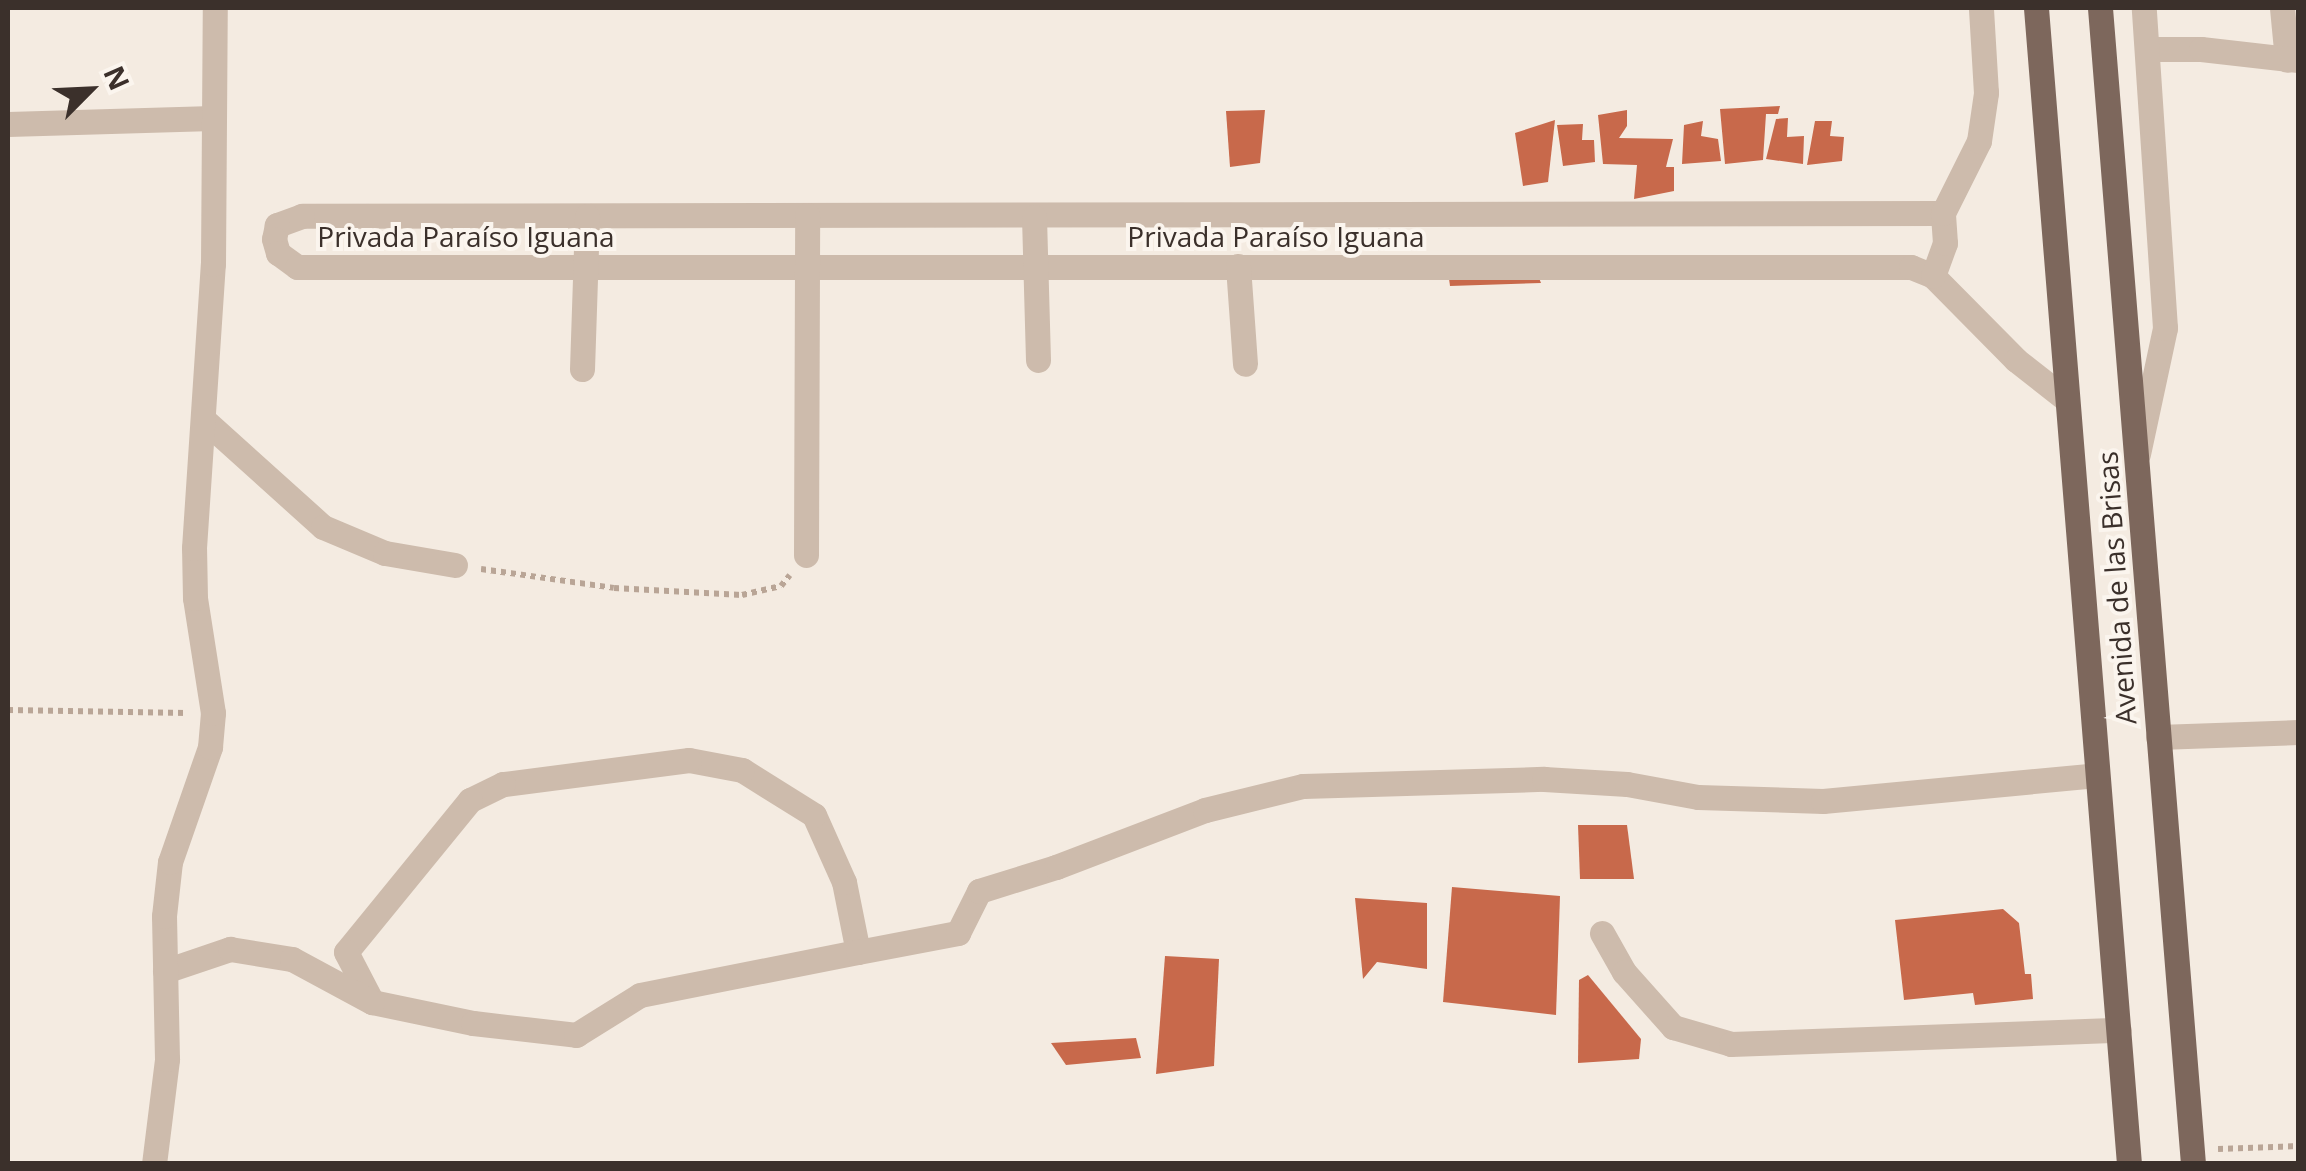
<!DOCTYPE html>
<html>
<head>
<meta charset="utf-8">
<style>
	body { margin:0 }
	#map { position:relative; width:2306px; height:1171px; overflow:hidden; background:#f4ebe1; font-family:"Open Sans",sans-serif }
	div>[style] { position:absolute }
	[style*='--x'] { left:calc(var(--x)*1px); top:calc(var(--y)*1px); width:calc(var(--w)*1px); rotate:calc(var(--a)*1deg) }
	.building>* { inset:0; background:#c8694b }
	.path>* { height:6px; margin-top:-3px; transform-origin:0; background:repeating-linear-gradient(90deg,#b9a596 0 5px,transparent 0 10px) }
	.minor>* { height:25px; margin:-12.5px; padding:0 12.5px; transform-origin:12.5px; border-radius:12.5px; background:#cdbbac }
	.major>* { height:25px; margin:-12.5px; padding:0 12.5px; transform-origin:12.5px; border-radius:12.5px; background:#7d675c }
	span { translate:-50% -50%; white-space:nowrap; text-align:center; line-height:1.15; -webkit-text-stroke:8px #fbf5ee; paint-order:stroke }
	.street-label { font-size:28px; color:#3b302b }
	.frame { position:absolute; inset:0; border:10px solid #3b302b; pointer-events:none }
	.north { position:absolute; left:40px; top:40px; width:100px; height:100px; -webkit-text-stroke:8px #fbf5ee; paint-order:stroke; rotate:66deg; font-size:28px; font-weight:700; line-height:40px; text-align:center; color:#3b302b }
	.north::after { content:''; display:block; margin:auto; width:35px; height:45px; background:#3b302b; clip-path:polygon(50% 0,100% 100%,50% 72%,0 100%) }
</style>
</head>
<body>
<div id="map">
	<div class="building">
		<div style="clip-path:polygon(1780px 106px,1778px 114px,1766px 114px,1763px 160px,1725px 164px,1720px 109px)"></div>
		<div style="clip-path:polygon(1265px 110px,1260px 163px,1230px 167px,1226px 111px)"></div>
		<div style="clip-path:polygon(1627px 110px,1627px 126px,1619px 138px,1673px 139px,1666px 167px,1674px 167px,1674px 191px,1634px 199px,1637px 165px,1603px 164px,1598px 115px)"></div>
		<div style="clip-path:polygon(1788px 118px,1787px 137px,1804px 136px,1803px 164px,1766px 159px,1776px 119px)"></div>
		<div style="clip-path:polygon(1555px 120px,1548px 182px,1523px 186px,1515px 133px)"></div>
		<div style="clip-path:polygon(1703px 121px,1701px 136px,1718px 139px,1721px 161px,1682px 164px,1684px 125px)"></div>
		<div style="clip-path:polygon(1815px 121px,1832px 121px,1830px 136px,1844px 137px,1842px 161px,1807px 165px)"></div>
		<div style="clip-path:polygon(1583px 124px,1582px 140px,1594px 140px,1595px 162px,1563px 166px,1557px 125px)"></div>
		<div style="clip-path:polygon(1448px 271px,1537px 273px,1541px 283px,1450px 286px)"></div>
		<div style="clip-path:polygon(1578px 825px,1627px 825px,1634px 879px,1580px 879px)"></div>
		<div style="clip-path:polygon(1452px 887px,1560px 896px,1556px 1015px,1443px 1002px)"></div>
		<div style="clip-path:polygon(1355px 898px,1427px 903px,1427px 969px,1377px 962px,1363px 979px)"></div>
		<div style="clip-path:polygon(2003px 909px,2019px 923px,2025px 974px,2031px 974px,2033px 999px,1975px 1005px,1973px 993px,1904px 1000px,1895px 920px)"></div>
		<div style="clip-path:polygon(1165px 956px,1219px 959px,1214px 1066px,1156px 1074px)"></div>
		<div style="clip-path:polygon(1588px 975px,1641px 1039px,1639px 1059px,1578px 1063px,1579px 980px)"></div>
		<div style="clip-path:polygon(1136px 1038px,1141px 1058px,1066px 1065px,1051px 1043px)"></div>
	</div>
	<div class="path">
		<div style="--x:481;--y:569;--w:134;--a:8.1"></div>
		<div style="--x:614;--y:588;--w:128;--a:3.1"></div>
		<div style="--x:742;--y:595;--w:40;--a:-13"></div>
		<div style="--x:781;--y:586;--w:14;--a:-51"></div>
		<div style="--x:8;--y:710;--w:179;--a:1"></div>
		<div style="--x:2218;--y:1149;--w:80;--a:-2.1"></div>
	</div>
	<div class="minor">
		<div style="--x:2282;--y:8;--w:52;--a:84.5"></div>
		<div style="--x:2147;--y:49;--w:54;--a:0"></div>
		<div style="--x:2201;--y:49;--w:98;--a:6.5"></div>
		<div style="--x:8;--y:124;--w:205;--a:-1.7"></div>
		<div style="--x:1943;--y:213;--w:1641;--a:179.9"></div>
		<div style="--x:302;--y:216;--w:27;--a:160"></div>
		<div style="--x:277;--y:225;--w:14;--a:102"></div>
		<div style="--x:274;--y:239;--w:15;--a:74"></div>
		<div style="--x:278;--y:253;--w:24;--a:36"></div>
		<div style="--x:297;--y:267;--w:1614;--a:0"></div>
		<div style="--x:1911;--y:267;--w:24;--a:22"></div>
		<div style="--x:1933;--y:276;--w:118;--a:45.3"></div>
		<div style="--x:2016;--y:360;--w:63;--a:38"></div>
		<div style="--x:1034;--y:217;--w:143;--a:88.4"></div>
		<div style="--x:1238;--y:266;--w:98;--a:85.9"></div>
		<div style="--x:1933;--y:276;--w:35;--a:-70"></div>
		<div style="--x:1945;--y:243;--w:30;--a:-94"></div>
		<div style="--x:1943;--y:213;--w:80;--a:-63.4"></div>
		<div style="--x:1979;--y:141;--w:49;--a:-81.7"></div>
		<div style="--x:1986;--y:93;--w:85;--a:-93.4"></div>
		<div style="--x:582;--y:369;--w:153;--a:-88.1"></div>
		<div style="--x:203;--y:419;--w:161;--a:42"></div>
		<div style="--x:323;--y:527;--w:67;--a:22.8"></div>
		<div style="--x:385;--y:553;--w:71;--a:9.7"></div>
		<div style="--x:2138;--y:454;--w:129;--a:-77.9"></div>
		<div style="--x:2165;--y:328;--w:321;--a:-93.8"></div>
		<div style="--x:806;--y:555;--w:340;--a:-89.8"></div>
		<div style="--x:2158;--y:737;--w:140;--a:-2"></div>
		<div style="--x:1602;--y:933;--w:45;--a:60.6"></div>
		<div style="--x:1624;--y:972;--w:74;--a:48.3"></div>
		<div style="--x:1673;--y:1027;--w:60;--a:16.3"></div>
		<div style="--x:1731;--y:1044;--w:388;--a:-2.1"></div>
		<div style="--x:858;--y:952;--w:71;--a:-101.3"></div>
		<div style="--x:844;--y:882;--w:73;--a:-114.1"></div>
		<div style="--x:814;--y:815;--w:85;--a:-148"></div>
		<div style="--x:742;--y:770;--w:54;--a:-169.3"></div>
		<div style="--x:689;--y:760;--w:188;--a:172.6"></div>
		<div style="--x:503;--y:784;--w:37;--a:154"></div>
		<div style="--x:470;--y:800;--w:196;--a:129.2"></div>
		<div style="--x:346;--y:952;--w:56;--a:62.5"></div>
		<div style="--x:372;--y:1002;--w:103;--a:11.7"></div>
		<div style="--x:473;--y:1023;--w:104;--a:6.6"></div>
		<div style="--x:576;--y:1035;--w:75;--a:-32"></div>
		<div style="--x:640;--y:995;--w:222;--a:-11.2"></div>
		<div style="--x:858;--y:952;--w:102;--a:-10.8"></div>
		<div style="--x:958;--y:933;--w:47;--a:-63.4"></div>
		<div style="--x:979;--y:891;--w:81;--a:-17.3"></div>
		<div style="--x:1056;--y:867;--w:160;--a:-20.9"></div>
		<div style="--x:1205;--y:810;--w:101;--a:-13.8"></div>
		<div style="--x:1303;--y:786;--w:241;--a:-1.7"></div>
		<div style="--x:1544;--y:779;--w:83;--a:3.4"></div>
		<div style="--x:1627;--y:784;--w:72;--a:10.4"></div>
		<div style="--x:1698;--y:797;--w:125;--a:1.8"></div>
		<div style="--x:1823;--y:801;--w:275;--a:-5.4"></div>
		<div style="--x:165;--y:971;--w:69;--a:-18.7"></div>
		<div style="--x:230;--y:949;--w:63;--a:9.2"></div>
		<div style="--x:292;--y:959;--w:91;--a:28.3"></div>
		<div style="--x:154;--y:1164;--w:106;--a:-82.9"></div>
		<div style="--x:167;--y:1059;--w:143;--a:-91.2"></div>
		<div style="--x:164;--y:916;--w:54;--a:-83.7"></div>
		<div style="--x:170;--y:862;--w:122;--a:-70.8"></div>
		<div style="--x:210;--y:747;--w:34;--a:-85"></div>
		<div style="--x:213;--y:713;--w:116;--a:-98.9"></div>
		<div style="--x:195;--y:598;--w:50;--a:-91.1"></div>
		<div style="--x:194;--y:548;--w:285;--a:-86.2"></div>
		<div style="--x:213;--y:264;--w:256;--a:-89.6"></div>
	</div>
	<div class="major">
		<div style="--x:2036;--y:8;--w:1160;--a:85.4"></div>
		<div style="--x:2100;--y:8;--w:1160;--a:85.4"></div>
	</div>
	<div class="street-label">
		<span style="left:466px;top:236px">Privada Paraíso Iguana</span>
		<span style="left:1276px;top:236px">Privada Paraíso Iguana</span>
		<span style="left:2116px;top:588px;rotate:-94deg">Avenida de las Brisas</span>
	</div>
	<div class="frame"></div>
	<div class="north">N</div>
</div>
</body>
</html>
